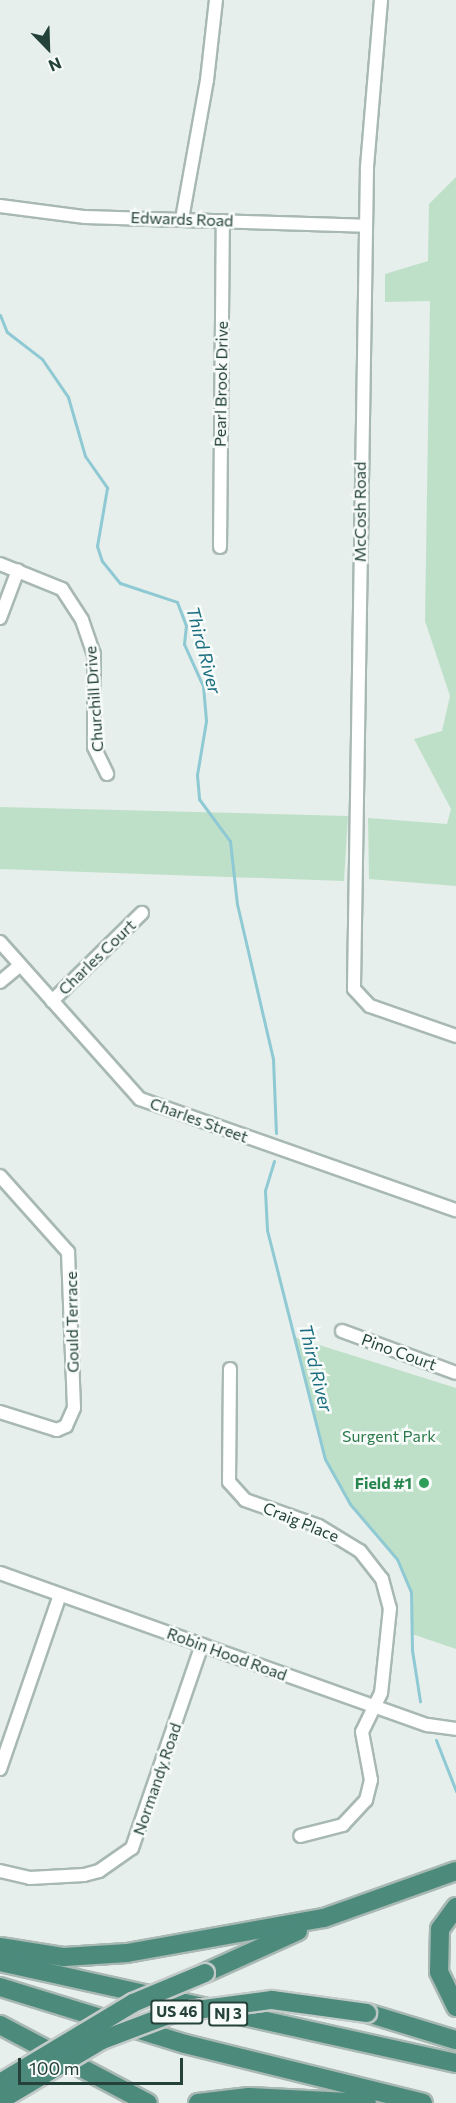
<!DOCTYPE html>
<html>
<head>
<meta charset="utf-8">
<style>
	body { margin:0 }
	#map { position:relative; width:456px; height:2103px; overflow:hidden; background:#e6efeb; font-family:Commissioner,sans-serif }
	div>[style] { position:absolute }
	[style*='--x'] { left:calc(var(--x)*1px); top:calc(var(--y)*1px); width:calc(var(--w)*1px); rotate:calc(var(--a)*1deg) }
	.green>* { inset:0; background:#bfe0c8 }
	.stream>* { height:3px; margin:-1.5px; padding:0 1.5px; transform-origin:1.5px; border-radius:1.5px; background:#8ec9d4 }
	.roads { filter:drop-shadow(2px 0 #a8b8b2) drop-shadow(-2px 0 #a8b8b2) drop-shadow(0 2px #a8b8b2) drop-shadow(0 -2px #a8b8b2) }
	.minor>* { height:12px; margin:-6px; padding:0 6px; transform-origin:6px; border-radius:6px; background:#fff }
	.trunk>* { height:18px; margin:-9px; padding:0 9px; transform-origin:9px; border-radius:9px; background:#4c8a7c }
	.bridges { filter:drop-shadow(2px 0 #c2cac8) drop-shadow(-2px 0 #c2cac8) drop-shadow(0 2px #c2cac8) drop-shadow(0 -2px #c2cac8) }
	.trunk-bridge>* { height:18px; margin:-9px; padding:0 9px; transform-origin:9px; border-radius:9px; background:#4c8a7c }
	.dots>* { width:16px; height:16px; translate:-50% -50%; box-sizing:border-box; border:3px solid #f7fbf9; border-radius:50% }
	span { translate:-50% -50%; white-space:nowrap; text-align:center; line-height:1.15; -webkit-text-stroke:5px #f7fbf9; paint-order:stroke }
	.shield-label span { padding:2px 4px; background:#f7fbf9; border:2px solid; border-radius:4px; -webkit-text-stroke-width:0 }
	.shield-label { font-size:15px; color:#24423a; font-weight:700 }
	.street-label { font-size:16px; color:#24423a }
	.park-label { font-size:16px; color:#2d7a4b }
	.leisure-label { font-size:16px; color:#27864d; font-weight:700 }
	.right { translate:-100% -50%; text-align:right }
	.water-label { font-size:18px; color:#1c6f80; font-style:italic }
	.north { position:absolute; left:18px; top:18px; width:60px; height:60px; -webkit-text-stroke:4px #f7fbf9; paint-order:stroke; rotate:157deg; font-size:16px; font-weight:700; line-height:24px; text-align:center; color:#24423a }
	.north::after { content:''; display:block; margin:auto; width:21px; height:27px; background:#24423a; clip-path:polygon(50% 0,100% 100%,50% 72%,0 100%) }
	.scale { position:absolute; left:18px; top:2058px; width:165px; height:27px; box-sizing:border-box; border:3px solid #24423a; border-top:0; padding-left:8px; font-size:18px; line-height:21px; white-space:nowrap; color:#24423a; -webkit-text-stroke:4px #f7fbf9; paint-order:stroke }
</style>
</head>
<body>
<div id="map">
	<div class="green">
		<div style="clip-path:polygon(456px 177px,456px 886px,369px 879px,368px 818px,447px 824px,451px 809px,414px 739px,442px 731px,450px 696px,425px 621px,430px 301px,385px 302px,385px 274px,428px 261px,429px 204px)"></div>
		<div style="clip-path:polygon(0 807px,348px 816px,344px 881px,0 869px)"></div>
		<div style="clip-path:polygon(294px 1337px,456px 1388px,456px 1649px,412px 1634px,411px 1592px,397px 1559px,350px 1504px,325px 1459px)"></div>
	</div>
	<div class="stream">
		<div style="--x:0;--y:315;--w:18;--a:68"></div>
		<div style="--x:7;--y:332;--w:44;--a:37.6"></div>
		<div style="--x:42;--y:359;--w:46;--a:55.6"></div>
		<div style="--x:68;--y:397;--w:61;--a:73.9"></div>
		<div style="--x:85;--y:456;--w:39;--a:55"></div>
		<div style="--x:107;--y:488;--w:59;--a:99.8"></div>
		<div style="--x:97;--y:546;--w:16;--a:72"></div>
		<div style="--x:102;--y:561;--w:28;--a:51"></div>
		<div style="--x:120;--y:583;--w:60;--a:18.4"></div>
		<div style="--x:177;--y:602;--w:25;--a:69"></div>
		<div style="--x:186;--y:625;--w:19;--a:96"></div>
		<div style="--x:184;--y:644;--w:46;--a:65.7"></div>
		<div style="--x:203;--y:686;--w:35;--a:85"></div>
		<div style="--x:206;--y:721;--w:55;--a:99.5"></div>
		<div style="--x:197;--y:775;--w:24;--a:85"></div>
		<div style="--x:199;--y:799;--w:52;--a:53.6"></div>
		<div style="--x:230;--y:841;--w:63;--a:83.7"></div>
		<div style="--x:237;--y:904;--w:159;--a:76.9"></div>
		<div style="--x:273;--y:1059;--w:74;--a:87.7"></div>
		<div style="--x:274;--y:1161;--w:31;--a:107"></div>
		<div style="--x:265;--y:1191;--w:39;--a:87"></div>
		<div style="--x:267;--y:1230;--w:236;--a:75.8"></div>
		<div style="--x:325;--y:1459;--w:51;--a:60.9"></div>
		<div style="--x:350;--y:1504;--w:72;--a:49.5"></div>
		<div style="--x:397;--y:1559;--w:36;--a:67"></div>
		<div style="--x:411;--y:1592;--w:58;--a:89"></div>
		<div style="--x:412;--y:1650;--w:52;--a:81.1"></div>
		<div style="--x:436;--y:1740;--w:55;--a:68.6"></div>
	</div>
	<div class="roads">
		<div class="minor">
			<div style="--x:381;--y:0;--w:169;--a:94.8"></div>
			<div style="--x:367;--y:168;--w:821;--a:90.91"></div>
			<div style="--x:354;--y:989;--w:23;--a:47"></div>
			<div style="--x:370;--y:1006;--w:91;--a:19.2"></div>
			<div style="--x:0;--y:206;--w:86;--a:7.4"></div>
			<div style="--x:85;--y:217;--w:280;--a:1.8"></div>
			<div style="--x:182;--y:219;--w:141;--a:-79.8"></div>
			<div style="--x:207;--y:80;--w:81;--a:-83.6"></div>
			<div style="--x:220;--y:547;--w:326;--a:-89.5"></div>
			<div style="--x:0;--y:564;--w:67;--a:22"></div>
			<div style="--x:62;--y:589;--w:37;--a:57"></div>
			<div style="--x:82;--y:620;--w:36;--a:71"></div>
			<div style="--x:94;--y:654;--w:93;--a:90"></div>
			<div style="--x:94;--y:747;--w:30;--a:64"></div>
			<div style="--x:0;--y:618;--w:51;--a:-69.4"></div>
			<div style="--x:0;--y:942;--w:210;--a:48.3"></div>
			<div style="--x:140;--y:1099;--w:335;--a:19.4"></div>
			<div style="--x:0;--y:982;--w:26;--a:-40"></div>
			<div style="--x:52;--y:1001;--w:126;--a:-44.4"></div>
			<div style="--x:0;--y:1176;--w:102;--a:48.2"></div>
			<div style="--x:68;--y:1252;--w:156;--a:87.8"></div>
			<div style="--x:74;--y:1408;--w:20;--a:114"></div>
			<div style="--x:66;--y:1426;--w:10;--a:156"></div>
			<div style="--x:57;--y:1430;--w:60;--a:-162.5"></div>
			<div style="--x:342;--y:1331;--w:121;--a:20.2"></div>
			<div style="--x:230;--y:1369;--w:113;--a:90.5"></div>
			<div style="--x:229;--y:1482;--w:24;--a:48"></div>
			<div style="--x:245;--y:1500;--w:78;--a:19.4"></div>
			<div style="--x:319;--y:1526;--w:48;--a:31.4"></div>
			<div style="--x:360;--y:1551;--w:36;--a:52"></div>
			<div style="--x:382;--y:1579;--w:30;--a:75"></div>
			<div style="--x:390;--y:1608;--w:85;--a:96"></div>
			<div style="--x:381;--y:1693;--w:43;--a:116"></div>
			<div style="--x:362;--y:1732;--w:49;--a:79.4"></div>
			<div style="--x:371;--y:1780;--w:21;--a:104"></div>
			<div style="--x:366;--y:1800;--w:34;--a:133"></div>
			<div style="--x:343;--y:1825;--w:44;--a:165.7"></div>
			<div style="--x:0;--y:1573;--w:454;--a:19.6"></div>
			<div style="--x:428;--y:1725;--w:28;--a:8"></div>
			<div style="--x:0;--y:1769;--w:184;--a:-71"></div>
			<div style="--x:0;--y:1871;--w:31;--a:13"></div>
			<div style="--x:30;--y:1878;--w:54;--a:-3.2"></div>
			<div style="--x:84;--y:1875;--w:16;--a:-15"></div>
			<div style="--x:99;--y:1871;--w:40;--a:-34.9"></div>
			<div style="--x:132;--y:1848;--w:215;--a:-71"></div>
		</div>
		<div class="trunk">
			<div style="--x:456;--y:1907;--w:27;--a:126"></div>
			<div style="--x:440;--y:1929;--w:43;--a:91.3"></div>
			<div style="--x:439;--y:1972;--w:39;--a:64"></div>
			<div style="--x:0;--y:1947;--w:65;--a:8.9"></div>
			<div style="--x:64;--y:1957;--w:63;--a:-3.6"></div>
			<div style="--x:127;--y:1953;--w:200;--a:-10.1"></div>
			<div style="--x:324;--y:1918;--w:140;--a:-19.6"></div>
			<div style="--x:0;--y:1962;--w:467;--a:12.5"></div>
			<div style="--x:205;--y:1973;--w:102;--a:-24.3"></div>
			<div style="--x:0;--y:1987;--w:194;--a:17.1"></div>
			<div style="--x:185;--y:2044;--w:245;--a:13.9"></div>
			<div style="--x:367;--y:2013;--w:93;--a:16.9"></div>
			<div style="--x:0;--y:2025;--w:167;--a:27.8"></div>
			<div style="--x:198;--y:2103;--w:51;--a:-6.7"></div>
			<div style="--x:249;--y:2097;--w:118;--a:2.9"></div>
		</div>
	</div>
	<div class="bridges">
		<div class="trunk-bridge">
			<div style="--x:0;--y:2083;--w:155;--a:-31"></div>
			<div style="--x:133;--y:2003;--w:78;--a:-22.6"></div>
			<div style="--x:6;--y:2097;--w:112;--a:-30.7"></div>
			<div style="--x:102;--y:2040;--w:77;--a:-20.6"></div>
			<div style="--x:174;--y:2013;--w:99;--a:-7.6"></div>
			<div style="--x:272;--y:2000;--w:96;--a:7.8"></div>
		</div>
	</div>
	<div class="dots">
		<div style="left:424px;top:1483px;background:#2e9e5b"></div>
	</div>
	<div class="shield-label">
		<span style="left:177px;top:2012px">US 46</span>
		<span style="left:228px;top:2014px">NJ 3</span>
	</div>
	<div class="street-label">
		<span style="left:182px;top:219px;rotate:2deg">Edwards Road</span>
		<span style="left:221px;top:384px;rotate:-89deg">Pearl Brook Drive</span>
		<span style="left:360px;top:512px;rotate:-90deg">McCosh Road</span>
		<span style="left:94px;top:699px;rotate:-94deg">Churchill Drive</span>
		<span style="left:97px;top:957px;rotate:-44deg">Charles Court</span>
		<span style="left:199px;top:1120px;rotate:20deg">Charles Street</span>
		<span style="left:72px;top:1322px;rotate:-91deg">Gould Terrace</span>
		<span style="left:399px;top:1352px;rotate:20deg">Pino Court</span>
		<span style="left:301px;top:1522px;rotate:22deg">Craig Place</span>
		<span style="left:227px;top:1654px;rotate:20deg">Robin Hood Road</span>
		<span style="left:157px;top:1779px;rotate:-71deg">Normandy Road</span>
	</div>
	<div class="park-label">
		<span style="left:389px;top:1436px">Surgent Park</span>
	</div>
	<div class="leisure-label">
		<span class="right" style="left:412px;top:1483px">Field #1</span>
	</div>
	<div class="water-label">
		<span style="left:204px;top:650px;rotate:75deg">Third River</span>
		<span style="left:316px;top:1368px;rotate:76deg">Third River</span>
	</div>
	<div class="north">N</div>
	<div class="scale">100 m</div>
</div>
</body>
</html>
